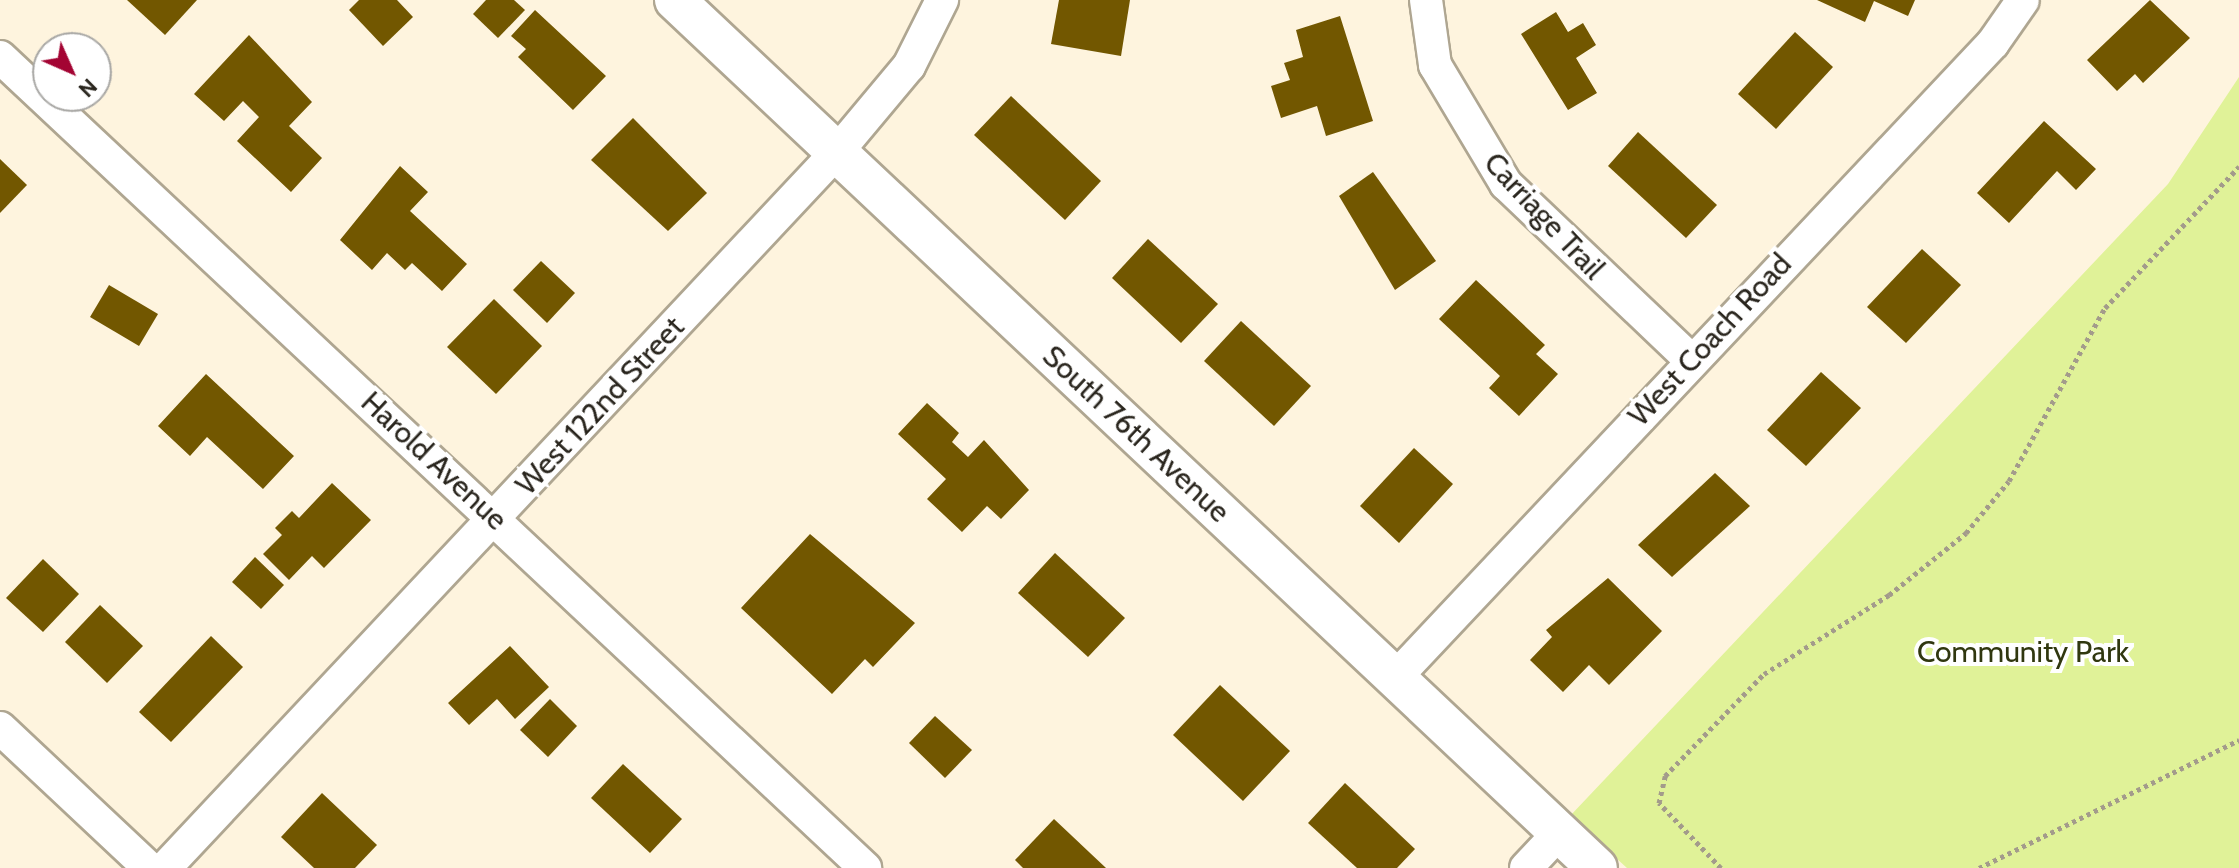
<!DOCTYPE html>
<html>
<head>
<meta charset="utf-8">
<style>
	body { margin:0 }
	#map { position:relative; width:2239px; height:868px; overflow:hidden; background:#fef4de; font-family:Cabin,sans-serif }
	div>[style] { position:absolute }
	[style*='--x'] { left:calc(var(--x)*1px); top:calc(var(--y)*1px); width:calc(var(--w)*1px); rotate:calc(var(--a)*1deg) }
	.green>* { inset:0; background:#e0f298 }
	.building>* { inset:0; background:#725700 }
	.path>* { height:5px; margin-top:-2.5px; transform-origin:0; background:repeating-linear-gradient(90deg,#a39b8b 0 4px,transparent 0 8px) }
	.roads { filter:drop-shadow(2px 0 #afa691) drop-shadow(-2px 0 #afa691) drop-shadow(0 2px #afa691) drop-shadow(0 -2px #afa691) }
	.minor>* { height:32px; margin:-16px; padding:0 16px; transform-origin:16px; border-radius:16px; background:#fff }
	.tertiary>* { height:40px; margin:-20px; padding:0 20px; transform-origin:20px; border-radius:20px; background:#fff }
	span { translate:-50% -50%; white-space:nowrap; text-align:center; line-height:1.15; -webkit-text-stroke:8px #fff; paint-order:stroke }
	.street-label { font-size:30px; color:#29251d }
	.park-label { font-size:30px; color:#30370f }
	.north { position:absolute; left:32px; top:32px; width:80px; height:80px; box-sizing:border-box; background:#fff; border:2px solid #a9a8a5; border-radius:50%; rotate:135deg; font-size:22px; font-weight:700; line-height:32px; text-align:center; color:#29251d }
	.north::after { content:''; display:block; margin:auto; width:28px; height:36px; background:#a30433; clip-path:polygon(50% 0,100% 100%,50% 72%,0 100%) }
</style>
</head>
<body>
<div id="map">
	<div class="green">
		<div style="clip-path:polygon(2239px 77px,2239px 868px,1627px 868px,1570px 816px,2168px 184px)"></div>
	</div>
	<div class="building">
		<div style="clip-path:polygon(127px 0,197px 0,165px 35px)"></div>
		<div style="clip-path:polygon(359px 0,397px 0,413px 17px,383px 46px,349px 10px)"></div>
		<div style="clip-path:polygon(486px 0,514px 0,525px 10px,498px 38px,473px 14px)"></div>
		<div style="clip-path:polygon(1059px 0,1130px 0,1121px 56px,1051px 44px)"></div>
		<div style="clip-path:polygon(1817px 0,1915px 0,1908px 16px,1874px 1px,1865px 22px)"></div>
		<div style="clip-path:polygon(2150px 0,2190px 38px,2143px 83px,2135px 74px,2117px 91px,2087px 60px)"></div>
		<div style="clip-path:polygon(535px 10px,606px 76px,573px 110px,518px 57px,526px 49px,511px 36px)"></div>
		<div style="clip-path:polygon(1556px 12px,1568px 32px,1583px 23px,1596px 45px,1576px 58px,1597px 93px,1568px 110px,1521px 34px)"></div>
		<div style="clip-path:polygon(1340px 16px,1373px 121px,1326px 136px,1317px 106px,1281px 118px,1271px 86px,1290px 80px,1284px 63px,1303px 57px,1296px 30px)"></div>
		<div style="clip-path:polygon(1795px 32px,1833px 67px,1776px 129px,1738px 94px)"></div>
		<div style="clip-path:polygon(249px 35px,312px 102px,289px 126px,322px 158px,291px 192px,237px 141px,259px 117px,243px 101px,224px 121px,194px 94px)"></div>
		<div style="clip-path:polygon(1011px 96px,1101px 181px,1065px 220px,974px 135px)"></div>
		<div style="clip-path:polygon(633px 118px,707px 193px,668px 231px,591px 160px)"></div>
		<div style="clip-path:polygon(2044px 121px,2096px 169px,2076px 190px,2057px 171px,2009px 223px,1977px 193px)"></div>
		<div style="clip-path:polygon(1638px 132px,1717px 205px,1686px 238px,1608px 166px)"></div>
		<div style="clip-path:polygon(0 159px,27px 185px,0 213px)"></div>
		<div style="clip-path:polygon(400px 166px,428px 192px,410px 211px,467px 264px,442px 291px,412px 263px,405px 270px,387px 253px,372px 270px,340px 240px)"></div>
		<div style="clip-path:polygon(1373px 172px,1436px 261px,1395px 290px,1339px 196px)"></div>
		<div style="clip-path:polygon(1148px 239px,1218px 304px,1181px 343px,1112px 278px)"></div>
		<div style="clip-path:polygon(1922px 249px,1961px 285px,1906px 343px,1867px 307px)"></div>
		<div style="clip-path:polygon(541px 261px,575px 293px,547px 323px,513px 290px)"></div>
		<div style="clip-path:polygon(1476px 280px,1545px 345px,1536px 354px,1558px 374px,1519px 416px,1489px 388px,1500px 376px,1439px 319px)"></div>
		<div style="clip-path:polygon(109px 285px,158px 314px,139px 346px,90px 317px)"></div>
		<div style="clip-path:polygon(494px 299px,542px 346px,496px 394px,447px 347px)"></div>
		<div style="clip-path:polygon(1241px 321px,1311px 386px,1274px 426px,1204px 361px)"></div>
		<div style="clip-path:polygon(1821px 372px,1861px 408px,1806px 466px,1767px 430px)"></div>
		<div style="clip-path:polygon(206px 374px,294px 456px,263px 489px,207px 437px,190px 456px,158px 426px)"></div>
		<div style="clip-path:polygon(927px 403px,959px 433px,952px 442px,968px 457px,984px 440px,1029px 490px,1001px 519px,987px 506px,962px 532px,927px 499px,946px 479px,898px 434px)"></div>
		<div style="clip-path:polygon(1414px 448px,1453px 484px,1399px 543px,1360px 506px)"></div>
		<div style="clip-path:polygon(1715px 473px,1750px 506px,1672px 577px,1638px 545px)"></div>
		<div style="clip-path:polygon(332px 483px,371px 520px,324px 568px,312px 556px,289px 580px,263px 554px,282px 535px,275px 528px,292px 511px,299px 518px)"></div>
		<div style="clip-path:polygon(810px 534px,915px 623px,873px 667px,865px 659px,832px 694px,741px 608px)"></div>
		<div style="clip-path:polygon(1055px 553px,1125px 618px,1088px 657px,1018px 593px)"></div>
		<div style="clip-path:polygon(255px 557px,284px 585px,261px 609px,232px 582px)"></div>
		<div style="clip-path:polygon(43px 559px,79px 594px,43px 632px,6px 598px)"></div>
		<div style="clip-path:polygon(1608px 578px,1662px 631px,1609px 685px,1589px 665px,1563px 692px,1530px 660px,1552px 637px,1546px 630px)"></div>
		<div style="clip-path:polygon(100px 605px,143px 646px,107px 683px,65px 642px)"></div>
		<div style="clip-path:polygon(211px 636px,243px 667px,171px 742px,139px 712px)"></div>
		<div style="clip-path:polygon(510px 646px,549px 687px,515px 719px,497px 699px,469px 725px,448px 703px)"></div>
		<div style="clip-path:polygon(1220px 685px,1290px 751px,1243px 801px,1173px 735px)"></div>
		<div style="clip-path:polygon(550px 699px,577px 726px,548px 757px,520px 730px)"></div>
		<div style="clip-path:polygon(935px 716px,972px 750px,945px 778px,909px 743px)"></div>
		<div style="clip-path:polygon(623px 764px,682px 819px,650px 853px,591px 798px)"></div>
		<div style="clip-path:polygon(1345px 783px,1415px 849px,1397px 868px,1357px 868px,1308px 823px)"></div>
		<div style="clip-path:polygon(322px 793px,377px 845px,355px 868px,314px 868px,281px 837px)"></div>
		<div style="clip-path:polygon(1054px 819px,1106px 868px,1023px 868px,1015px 860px)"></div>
	</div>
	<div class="path">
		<div style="--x:1721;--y:868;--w:90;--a:-133.6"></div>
		<div style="--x:1659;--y:803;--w:28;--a:-77"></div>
		<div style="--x:1665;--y:776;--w:142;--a:-45.9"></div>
		<div style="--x:1764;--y:674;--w:148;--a:-32.3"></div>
		<div style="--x:1889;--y:595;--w:99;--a:-38.8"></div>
		<div style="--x:1966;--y:533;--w:67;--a:-50.4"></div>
		<div style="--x:2009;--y:481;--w:198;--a:-61"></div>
		<div style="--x:2105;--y:308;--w:195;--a:-46.5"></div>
		<div style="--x:1979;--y:868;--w:290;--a:-26.2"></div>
	</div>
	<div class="roads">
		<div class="minor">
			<div style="--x:1426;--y:0;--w:66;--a:82.1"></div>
			<div style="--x:1435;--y:65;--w:139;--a:59.2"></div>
			<div style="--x:1506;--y:184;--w:254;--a:43.6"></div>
			<div style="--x:0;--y:57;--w:1186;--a:43.15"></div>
			<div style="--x:1395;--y:678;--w:872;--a:-46.72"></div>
			<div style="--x:1993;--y:43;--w:52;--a:-55.1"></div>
			<div style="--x:0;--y:728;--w:204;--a:43.2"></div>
			<div style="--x:165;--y:868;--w:982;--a:-46.82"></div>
			<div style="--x:837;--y:152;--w:112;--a:-50.1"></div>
			<div style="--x:909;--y:66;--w:74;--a:-63.4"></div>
			<div style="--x:1526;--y:868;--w:48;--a:-46.7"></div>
		</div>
		<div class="tertiary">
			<div style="--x:675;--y:0;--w:1266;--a:43.27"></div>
		</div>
	</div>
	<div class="street-label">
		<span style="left:1544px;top:216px;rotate:47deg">Carriage Trail</span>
		<span style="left:1710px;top:340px;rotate:-47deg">West Coach Road</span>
		<span style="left:600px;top:406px;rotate:-47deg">West 122nd Street</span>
		<span style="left:1136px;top:434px;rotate:43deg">South 76th Avenue</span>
		<span style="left:434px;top:461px;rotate:43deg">Harold Avenue</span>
	</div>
	<div class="park-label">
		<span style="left:2023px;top:652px">Community Park</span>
	</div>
	<div class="north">N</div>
</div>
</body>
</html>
